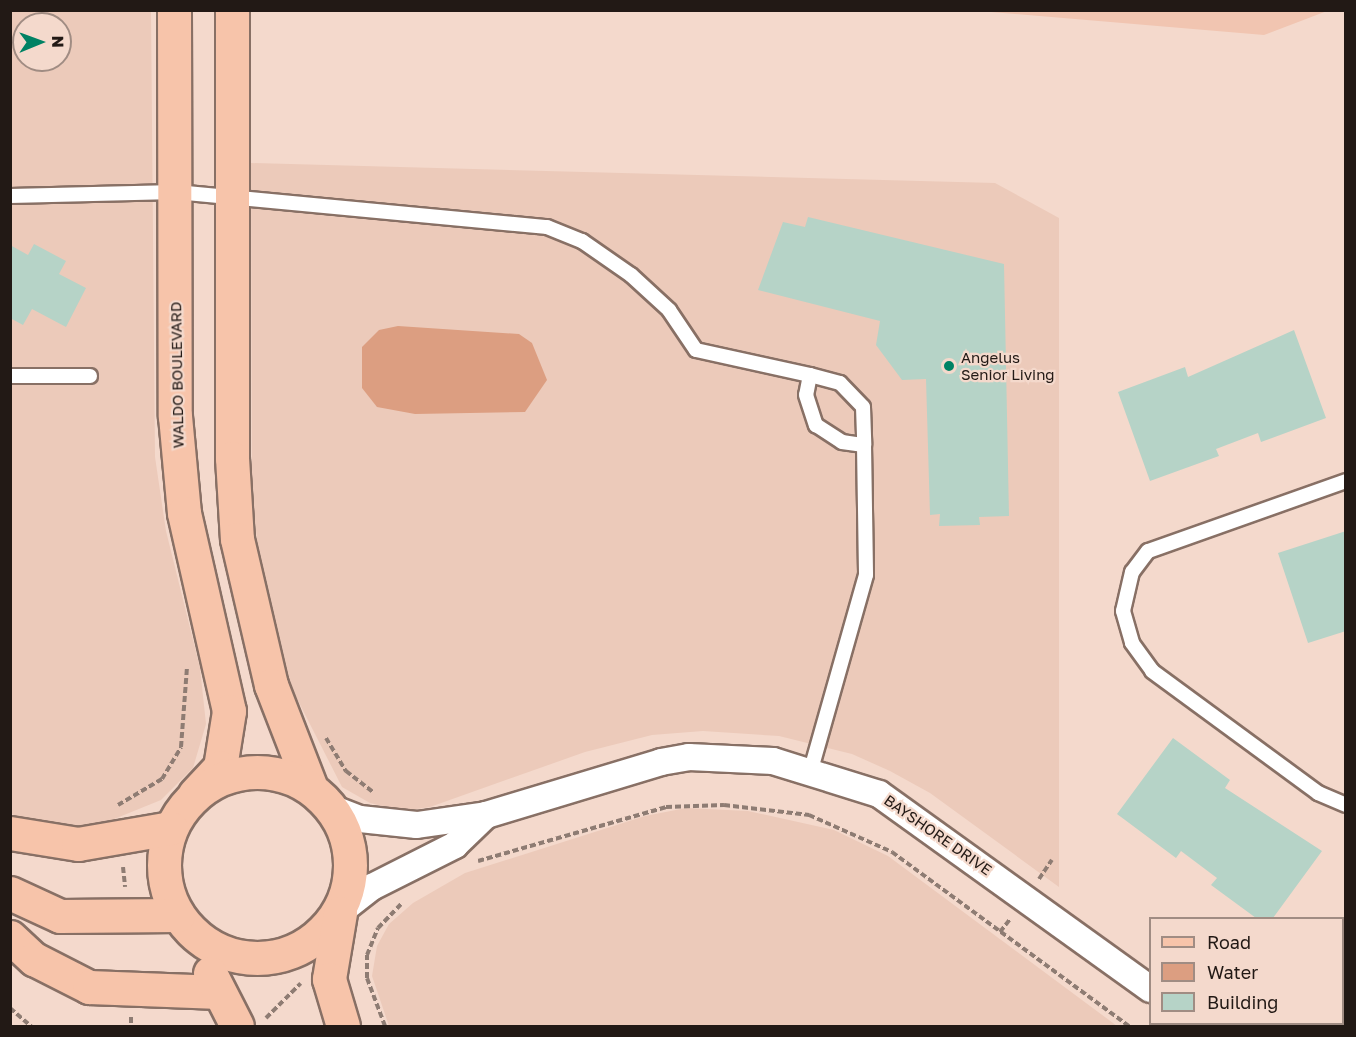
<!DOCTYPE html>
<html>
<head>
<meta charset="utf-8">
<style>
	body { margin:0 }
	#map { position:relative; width:1356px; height:1037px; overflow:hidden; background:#f4d9cc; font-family:"Golos Text",sans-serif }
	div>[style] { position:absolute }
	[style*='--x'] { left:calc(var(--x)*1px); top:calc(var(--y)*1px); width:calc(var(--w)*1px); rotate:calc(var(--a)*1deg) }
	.built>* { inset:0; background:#eccaba }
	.green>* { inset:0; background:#f1c5b1 }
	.water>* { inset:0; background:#dc9e81 }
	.building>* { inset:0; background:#b6d3c7 }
	.path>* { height:4px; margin-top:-2px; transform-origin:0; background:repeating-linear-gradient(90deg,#8e7c73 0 6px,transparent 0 9px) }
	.roads { filter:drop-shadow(2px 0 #887065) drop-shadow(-2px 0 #887065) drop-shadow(0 2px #887065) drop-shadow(0 -2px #887065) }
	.lane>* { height:14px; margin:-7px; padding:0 7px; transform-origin:7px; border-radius:7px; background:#fff }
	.street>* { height:26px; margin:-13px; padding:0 13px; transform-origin:13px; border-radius:13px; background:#fff }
	.primary>* { height:33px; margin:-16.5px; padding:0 16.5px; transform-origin:16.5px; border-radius:16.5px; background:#f7c4aa }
	.primary>.ring { margin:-16.5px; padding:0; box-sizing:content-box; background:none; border:33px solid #f7c4aa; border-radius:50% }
	.dots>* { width:16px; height:16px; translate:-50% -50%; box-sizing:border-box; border:3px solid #f4d9cc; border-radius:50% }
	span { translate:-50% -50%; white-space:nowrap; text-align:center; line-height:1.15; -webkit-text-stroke:4.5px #f4d9cc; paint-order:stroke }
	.poi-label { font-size:15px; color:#221915 }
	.left { translate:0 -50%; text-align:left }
	.street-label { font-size:15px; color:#221915 }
	.frame { position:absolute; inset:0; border:12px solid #221915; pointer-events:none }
	.legend { position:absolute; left:1149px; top:917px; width:195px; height:108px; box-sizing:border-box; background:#f4d9cc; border:2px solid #a08c83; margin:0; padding:8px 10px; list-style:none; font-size:18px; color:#221915 }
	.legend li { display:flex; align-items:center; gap:12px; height:30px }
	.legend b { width:30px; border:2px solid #a08c83 }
	.north { position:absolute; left:12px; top:12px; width:60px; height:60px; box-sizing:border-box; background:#f4d9cc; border:2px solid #a08c83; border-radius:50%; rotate:89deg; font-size:16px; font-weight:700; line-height:24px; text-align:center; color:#221915 }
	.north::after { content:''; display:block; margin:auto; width:21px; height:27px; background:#008264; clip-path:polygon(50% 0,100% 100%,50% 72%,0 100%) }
</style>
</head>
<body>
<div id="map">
	<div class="built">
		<div style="clip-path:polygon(evenodd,11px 11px,151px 11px,155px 457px,166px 531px,200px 668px,206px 724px,193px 768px,161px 800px,92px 828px,41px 823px,11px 814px,11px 11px,24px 24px,60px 24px,60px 60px,24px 60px,24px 24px)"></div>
		<div style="clip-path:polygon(251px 163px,995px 183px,1059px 218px,1059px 887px,930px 793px,890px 771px,852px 754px,779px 736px,703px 731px,652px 735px,585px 752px,430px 807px,403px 811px,370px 803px,342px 787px,287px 679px,260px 566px,252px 494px)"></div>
		<div style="clip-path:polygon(686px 808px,748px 811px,834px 830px,888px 856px,1117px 1026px,389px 1026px,372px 976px,377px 946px,389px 924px,413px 903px,465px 873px,645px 816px)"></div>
	</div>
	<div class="green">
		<div style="clip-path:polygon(979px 11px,1327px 11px,1264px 35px)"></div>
	</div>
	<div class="water">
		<div style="clip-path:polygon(398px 326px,519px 334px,532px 343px,547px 380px,525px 412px,415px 414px,377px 407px,362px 388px,362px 347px,379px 330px)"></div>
	</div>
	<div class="building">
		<div style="clip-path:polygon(808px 217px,1004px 264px,1009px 516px,979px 517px,980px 525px,939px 526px,940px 514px,930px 515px,926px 379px,902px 380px,876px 345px,880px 321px,758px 290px,783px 222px,805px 227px)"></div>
		<div style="clip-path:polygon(34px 244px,66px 261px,59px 274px,86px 288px,66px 327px,32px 309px,23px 325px,10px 318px,10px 245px,28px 255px)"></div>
		<div style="clip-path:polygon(1294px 330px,1326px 418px,1261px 442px,1258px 433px,1216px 449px,1219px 456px,1150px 481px,1118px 392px,1185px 367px,1188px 377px)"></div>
		<div style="clip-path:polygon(1346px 531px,1346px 631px,1308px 643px,1278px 553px)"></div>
		<div style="clip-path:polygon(1173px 738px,1230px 780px,1225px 788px,1322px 851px,1273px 918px,1256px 918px,1211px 885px,1217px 878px,1181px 851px,1176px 858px,1117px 814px)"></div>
	</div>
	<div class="path">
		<div style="--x:326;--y:738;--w:39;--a:59"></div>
		<div style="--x:346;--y:771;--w:34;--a:38"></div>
		<div style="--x:118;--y:805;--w:51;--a:-30.6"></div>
		<div style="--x:162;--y:779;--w:37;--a:-59"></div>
		<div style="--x:181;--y:747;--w:79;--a:-85.7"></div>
		<div style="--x:478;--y:861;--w:196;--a:-16"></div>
		<div style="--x:666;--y:807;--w:58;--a:-2"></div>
		<div style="--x:724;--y:805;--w:86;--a:6.7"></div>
		<div style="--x:809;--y:815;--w:91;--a:24"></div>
		<div style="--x:892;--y:852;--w:294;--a:36.3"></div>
		<div style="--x:123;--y:867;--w:20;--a:84"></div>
		<div style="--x:1039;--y:879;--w:23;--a:-56"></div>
		<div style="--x:1000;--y:932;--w:16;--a:-52"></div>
		<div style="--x:10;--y:1008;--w:28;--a:41"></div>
		<div style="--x:131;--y:1017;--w:9;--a:90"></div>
		<div style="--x:266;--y:1018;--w:49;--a:-45"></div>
		<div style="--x:385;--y:1026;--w:51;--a:-110.6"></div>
		<div style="--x:367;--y:978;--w:23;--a:-90"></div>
		<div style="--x:367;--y:955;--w:29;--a:-68"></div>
		<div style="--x:378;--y:928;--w:33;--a:-46"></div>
	</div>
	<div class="roads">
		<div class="lane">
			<div style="--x:10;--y:196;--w:166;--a:-1.4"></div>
			<div style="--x:176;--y:192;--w:373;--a:5.4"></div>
			<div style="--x:547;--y:227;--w:38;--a:22"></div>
			<div style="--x:582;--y:241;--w:60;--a:34.8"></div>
			<div style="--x:631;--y:275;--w:52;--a:42.6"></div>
			<div style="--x:669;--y:310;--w:48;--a:56"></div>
			<div style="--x:696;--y:350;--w:117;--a:12.4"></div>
			<div style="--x:810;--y:375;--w:20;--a:101"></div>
			<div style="--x:806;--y:395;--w:32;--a:72"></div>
			<div style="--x:816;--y:425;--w:31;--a:33"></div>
			<div style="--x:842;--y:442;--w:22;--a:8"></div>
			<div style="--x:864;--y:445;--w:130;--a:89.1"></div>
			<div style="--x:866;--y:575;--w:203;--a:105.8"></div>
			<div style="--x:810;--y:375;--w:31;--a:15"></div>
			<div style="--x:840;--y:383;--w:33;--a:46"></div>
			<div style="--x:863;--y:407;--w:38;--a:88"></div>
			<div style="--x:10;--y:376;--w:80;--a:0"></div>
			<div style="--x:1346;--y:481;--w:210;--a:160.5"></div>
			<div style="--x:1148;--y:551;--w:26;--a:127"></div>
			<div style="--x:1132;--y:572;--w:40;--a:103"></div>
			<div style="--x:1123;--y:611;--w:33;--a:74"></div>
			<div style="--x:1132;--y:643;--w:34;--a:54"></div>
			<div style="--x:1152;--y:671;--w:206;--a:36.3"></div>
			<div style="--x:1318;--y:793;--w:30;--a:23"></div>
			<div style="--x:1342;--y:976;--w:6;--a:-45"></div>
			<div style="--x:1305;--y:1026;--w:3;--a:-45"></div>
		</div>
		<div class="street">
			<div style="--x:331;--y:808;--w:31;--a:21"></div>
			<div style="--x:360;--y:819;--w:57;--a:6"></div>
			<div style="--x:417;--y:825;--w:70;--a:-8.2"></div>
			<div style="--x:486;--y:815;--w:183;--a:-16.8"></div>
			<div style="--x:661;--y:762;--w:28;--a:-10"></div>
			<div style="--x:689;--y:757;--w:84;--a:2.7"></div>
			<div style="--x:773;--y:761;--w:111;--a:17.3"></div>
			<div style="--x:879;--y:794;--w:334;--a:35.7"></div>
			<div style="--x:341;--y:911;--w:39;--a:-38"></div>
			<div style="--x:372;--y:887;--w:93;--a:-26.8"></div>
			<div style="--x:455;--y:845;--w:43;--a:-44.1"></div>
			<div style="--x:1196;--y:1024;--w:4;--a:27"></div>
		</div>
		<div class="primary">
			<div style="--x:174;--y:10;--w:406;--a:89.9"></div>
			<div style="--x:175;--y:416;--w:97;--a:84.7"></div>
			<div style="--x:184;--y:513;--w:203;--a:77.2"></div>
			<div style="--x:229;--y:711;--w:57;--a:99.1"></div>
			<div style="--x:220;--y:767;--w:37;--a:133"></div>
			<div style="--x:232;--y:10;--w:448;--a:90"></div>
			<div style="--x:232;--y:458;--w:81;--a:86.5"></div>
			<div style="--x:237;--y:539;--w:150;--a:76.9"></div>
			<div style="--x:271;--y:685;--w:110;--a:68.8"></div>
			<div class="ring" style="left:164px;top:772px;width:153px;height:153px"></div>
			<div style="--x:10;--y:833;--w:69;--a:9.2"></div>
			<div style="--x:78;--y:844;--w:94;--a:-9.8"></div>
			<div style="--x:10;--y:893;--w:55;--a:24.7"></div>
			<div style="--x:60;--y:916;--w:118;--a:-0.5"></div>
			<div style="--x:340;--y:913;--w:67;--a:99.5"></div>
			<div style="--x:329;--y:979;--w:49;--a:73.4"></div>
			<div style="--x:10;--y:937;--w:33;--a:43"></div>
			<div style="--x:34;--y:959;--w:62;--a:27"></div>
			<div style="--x:89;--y:987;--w:130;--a:2.2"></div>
			<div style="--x:210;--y:973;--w:59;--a:63"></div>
		</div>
	</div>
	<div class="dots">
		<div style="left:949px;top:366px;background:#008264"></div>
	</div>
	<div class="poi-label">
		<span class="left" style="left:961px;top:366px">Angelus<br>Senior Living</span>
	</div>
	<div class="street-label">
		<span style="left:177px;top:375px;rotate:-91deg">WALDO BOULEVARD</span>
		<span style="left:938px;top:835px;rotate:35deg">BAYSHORE DRIVE</span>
	</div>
	<div class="frame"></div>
	<ul class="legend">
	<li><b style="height:8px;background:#f7c4aa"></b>Road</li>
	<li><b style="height:16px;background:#dc9e81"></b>Water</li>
	<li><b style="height:16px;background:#b6d3c7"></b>Building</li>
	</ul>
	<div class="north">N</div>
</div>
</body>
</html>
